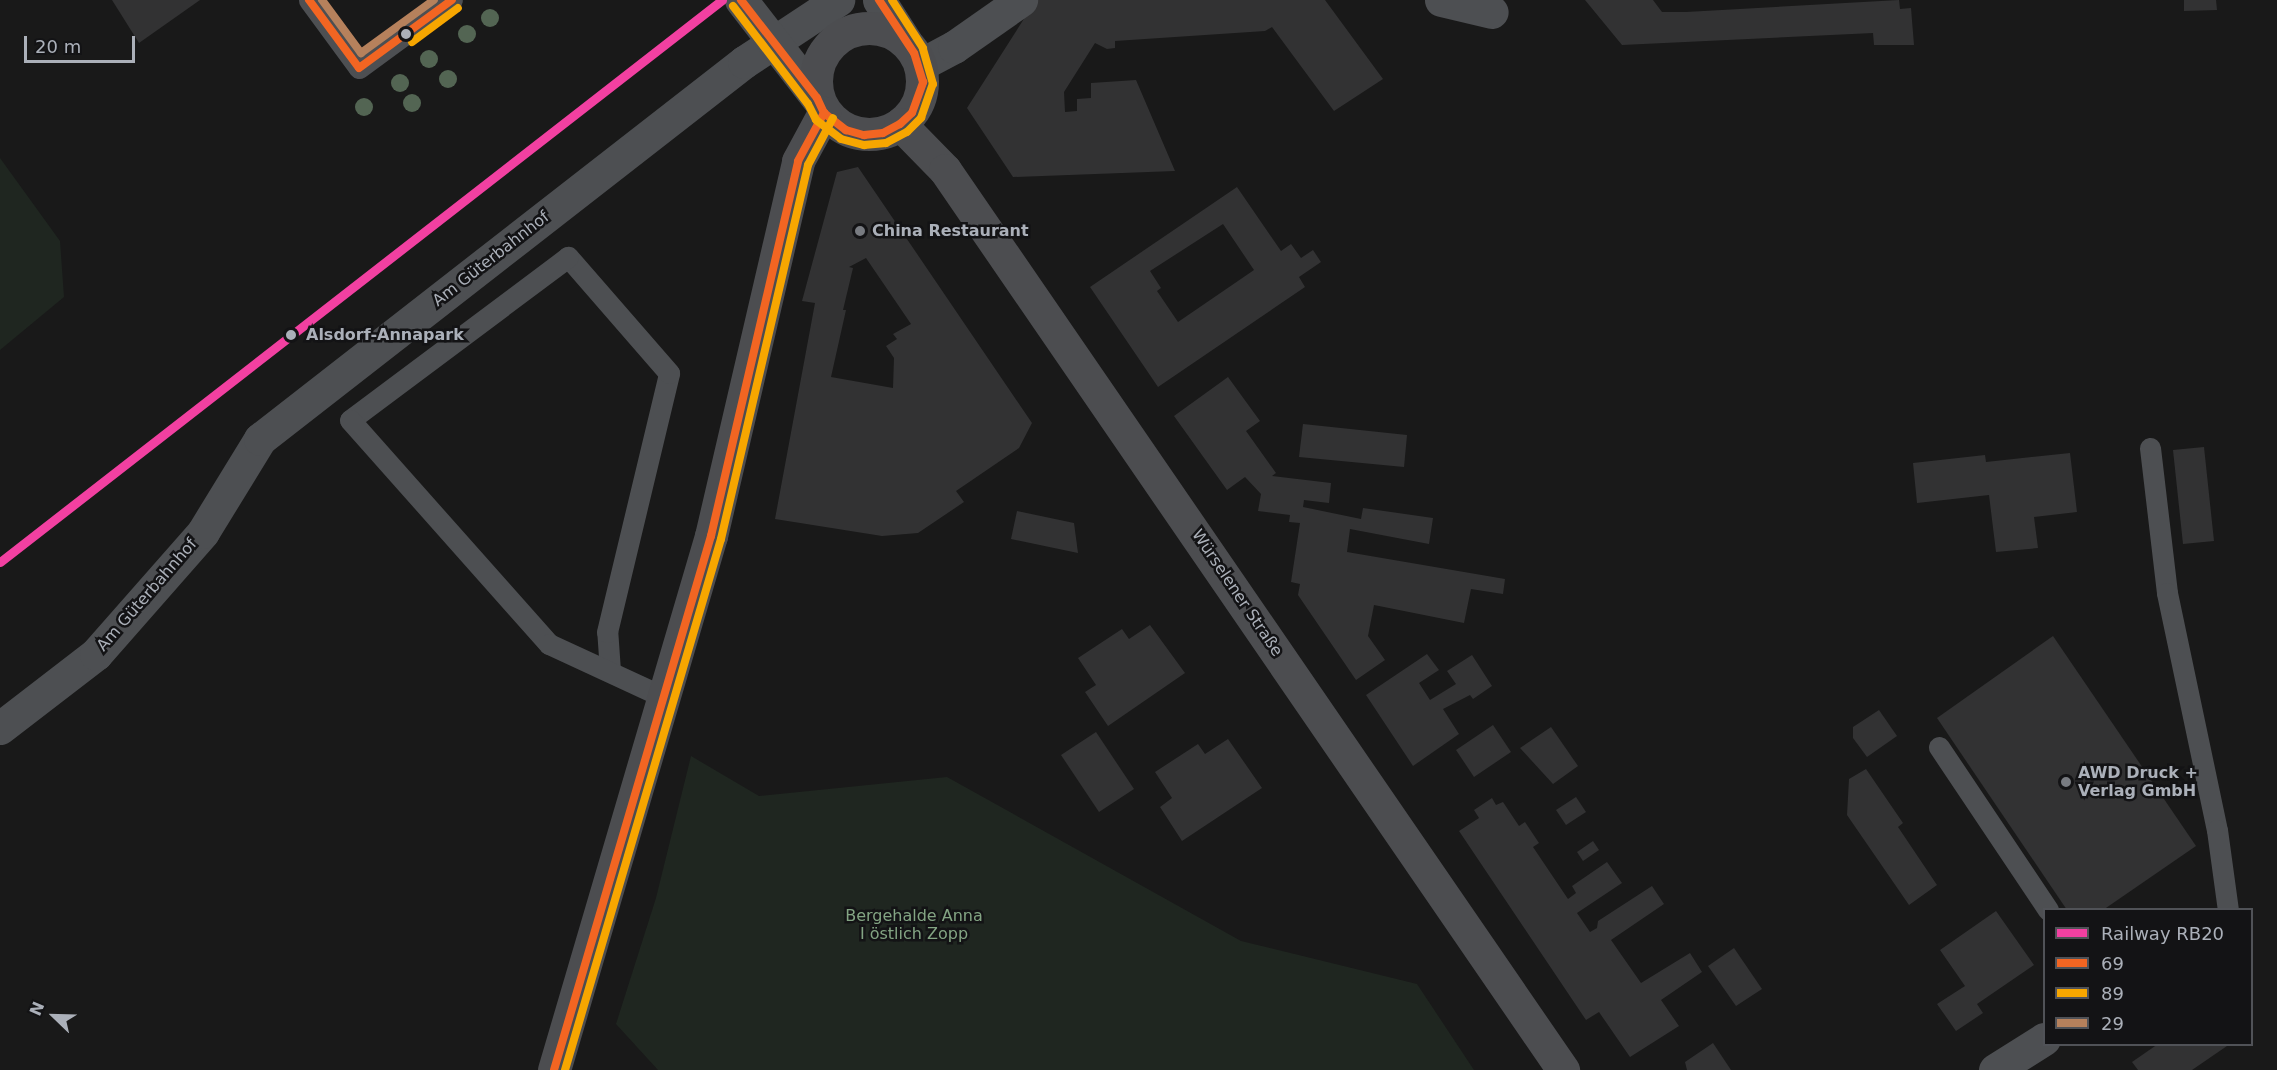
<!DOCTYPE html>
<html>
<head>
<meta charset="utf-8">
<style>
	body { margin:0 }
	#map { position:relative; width:2277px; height:1070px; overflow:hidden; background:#191919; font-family:"DejaVu Sans",sans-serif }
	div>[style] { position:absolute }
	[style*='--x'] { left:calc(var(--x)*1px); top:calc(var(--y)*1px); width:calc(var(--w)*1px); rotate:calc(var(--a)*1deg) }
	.green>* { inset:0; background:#1f2620 }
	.building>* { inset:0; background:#323233 }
	.service>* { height:21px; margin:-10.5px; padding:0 10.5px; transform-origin:10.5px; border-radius:10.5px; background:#4d4f52 }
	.minor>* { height:33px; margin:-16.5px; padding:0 16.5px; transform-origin:16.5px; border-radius:16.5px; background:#4d4f52 }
	.tertiary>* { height:33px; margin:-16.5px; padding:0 16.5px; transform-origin:16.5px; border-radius:16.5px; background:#4d4f52 }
	.secondary>* { height:33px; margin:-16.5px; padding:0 16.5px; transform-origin:16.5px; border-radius:16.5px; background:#4c4d50 }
	.secondary>.ring { margin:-16.5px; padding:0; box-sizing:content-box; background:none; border:33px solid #4c4d50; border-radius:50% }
	.bus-1>* { height:8px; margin:-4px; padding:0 4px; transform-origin:4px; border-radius:4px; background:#f26522 }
	.bus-2>* { height:8px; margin:-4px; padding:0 4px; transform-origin:4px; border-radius:4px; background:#f7a600 }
	.bus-3>* { height:8px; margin:-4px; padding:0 4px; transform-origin:4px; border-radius:4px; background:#b6815c }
	.rail-1>* { height:9px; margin:-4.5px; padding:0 4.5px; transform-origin:4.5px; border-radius:4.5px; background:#f240a1 }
	.trees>* { width:18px; height:18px; margin:-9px; border-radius:50%; background:#536553 }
	.dots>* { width:16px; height:16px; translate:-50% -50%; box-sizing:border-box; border:3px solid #131315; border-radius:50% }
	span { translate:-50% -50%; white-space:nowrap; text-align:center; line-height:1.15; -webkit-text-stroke:5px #131315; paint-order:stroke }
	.poi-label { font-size:16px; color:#abb0b9; font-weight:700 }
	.left { translate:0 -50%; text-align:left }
	.street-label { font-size:16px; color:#abb0b9 }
	.stop-label { font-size:16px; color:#abb0b9; font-weight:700 }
	.park-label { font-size:16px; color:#83a483 }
	.legend { position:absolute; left:2043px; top:908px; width:210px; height:138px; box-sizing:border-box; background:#131315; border:2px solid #505257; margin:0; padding:8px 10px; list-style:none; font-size:18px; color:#abb0b9 }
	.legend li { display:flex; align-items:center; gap:12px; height:30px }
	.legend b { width:30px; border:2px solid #505257 }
	.north { position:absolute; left:24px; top:986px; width:60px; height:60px; -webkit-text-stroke:4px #131315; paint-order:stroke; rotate:293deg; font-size:16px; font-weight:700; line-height:24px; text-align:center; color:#abb0b9 }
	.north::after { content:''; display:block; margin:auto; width:21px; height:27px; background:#abb0b9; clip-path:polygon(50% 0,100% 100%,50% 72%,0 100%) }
	.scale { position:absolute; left:24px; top:36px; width:111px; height:27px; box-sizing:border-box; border:3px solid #abb0b9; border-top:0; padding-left:8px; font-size:18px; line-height:21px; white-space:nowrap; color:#abb0b9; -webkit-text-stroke:4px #131315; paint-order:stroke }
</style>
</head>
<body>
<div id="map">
	<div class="green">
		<div style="clip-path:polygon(0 158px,60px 241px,64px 297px,0 350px)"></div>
		<div style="clip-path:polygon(691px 756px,759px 796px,947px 777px,1241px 941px,1417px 984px,1474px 1070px,658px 1070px,616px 1024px,656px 898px)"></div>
	</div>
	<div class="building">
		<div style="clip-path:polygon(112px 0,200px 0,139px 43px)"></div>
		<div style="clip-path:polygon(1036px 0,1325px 0,1383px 79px,1334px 111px,1272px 27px,1265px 31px,1115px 41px,1115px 48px,1107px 49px,1095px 43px,1064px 92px,1065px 112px,1077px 111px,1077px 99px,1091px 98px,1091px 83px,1136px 80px,1175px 171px,1013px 177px,967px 108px)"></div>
		<div style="clip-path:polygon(1585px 0,1653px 0,1662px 12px,1686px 12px,1899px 0,1900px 9px,1911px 8px,1914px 45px,1874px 45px,1873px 33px,1622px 45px)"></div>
		<div style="clip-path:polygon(2184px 0,2216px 0,2217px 10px,2184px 11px)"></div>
		<div style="clip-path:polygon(evenodd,858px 167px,1032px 423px,1019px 448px,956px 491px,964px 502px,918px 533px,882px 536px,775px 519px,815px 303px,802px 301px,837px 172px,858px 167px,866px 258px,911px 324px,893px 334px,897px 339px,886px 346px,894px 358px,893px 388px,831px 377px,846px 310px,843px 310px,853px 268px,849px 267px,866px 258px)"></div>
		<div style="clip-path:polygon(evenodd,1237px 187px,1281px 251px,1291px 244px,1301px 258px,1313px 250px,1321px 262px,1299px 277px,1305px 287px,1158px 387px,1090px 287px,1237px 187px,1223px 224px,1254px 270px,1178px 322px,1157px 291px,1161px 288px,1150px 271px,1223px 224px)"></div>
		<div style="clip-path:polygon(1228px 377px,1260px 421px,1246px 431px,1276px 473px,1272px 476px,1331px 483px,1329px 503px,1304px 500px,1303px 507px,1361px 519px,1363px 508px,1433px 518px,1429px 544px,1350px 529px,1347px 552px,1505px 579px,1503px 594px,1471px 589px,1464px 623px,1374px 605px,1368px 636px,1385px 660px,1356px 680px,1298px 595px,1300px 584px,1291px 582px,1300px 523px,1289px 522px,1290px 515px,1258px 511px,1261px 494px,1245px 477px,1227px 490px,1174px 416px)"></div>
		<div style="clip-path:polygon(1303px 424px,1407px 435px,1404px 467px,1299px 457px)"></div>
		<div style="clip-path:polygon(2204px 447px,2214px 541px,2183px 544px,2173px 450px)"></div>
		<div style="clip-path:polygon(2070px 453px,2077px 512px,2034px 517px,2038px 548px,1996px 552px,1989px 495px,1917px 503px,1913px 463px,1985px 455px,1986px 462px)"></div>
		<div style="clip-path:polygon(1017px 511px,1074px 523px,1078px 553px,1011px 539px)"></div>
		<div style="clip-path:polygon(1150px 625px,1185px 673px,1108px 726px,1085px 692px,1096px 685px,1078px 658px,1122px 629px,1129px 639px)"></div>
		<div style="clip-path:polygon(2053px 636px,2196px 846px,2103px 910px,2067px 910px,1937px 718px)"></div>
		<div style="clip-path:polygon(1427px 654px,1439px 670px,1419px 683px,1430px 700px,1456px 684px,1447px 671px,1472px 655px,1492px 686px,1473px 699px,1470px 695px,1443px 709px,1459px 734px,1413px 766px,1366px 695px)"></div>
		<div style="clip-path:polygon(1879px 710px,1897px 736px,1867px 757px,1853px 738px,1853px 727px)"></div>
		<div style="clip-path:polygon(1493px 725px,1511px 752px,1474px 777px,1456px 750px)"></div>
		<div style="clip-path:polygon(1551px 727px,1578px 766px,1553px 784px,1520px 748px)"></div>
		<div style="clip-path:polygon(1096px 732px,1134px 789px,1099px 812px,1061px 755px)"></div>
		<div style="clip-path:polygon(1228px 739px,1262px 788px,1182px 841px,1160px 807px,1172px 798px,1155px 772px,1198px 744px,1205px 754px)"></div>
		<div style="clip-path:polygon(1866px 769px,1903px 823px,1898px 827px,1937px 885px,1909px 905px,1847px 815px,1849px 779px)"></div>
		<div style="clip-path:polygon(1576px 797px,1586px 812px,1566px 825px,1556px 810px)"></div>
		<div style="clip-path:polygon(1492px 798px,1496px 805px,1503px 802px,1519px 826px,1525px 822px,1539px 843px,1533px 847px,1568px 899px,1576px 893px,1572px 886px,1607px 862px,1622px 883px,1577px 913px,1590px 932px,1597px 928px,1598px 921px,1652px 886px,1664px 904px,1611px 940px,1641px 983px,1690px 953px,1702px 972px,1661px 1000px,1679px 1026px,1630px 1057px,1599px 1012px,1586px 1020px,1459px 831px,1479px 818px,1474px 810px)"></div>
		<div style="clip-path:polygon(1593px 841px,1599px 850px,1583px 861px,1577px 852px)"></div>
		<div style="clip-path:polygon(1996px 911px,2034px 965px,1977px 1004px,1983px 1013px,1956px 1031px,1937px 1004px,1965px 986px,1940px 950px)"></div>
		<div style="clip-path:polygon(1734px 948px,1762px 989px,1736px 1006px,1708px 966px)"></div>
		<div style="clip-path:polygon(1713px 1043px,1731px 1070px,1687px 1070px,1685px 1062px)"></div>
		<div style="clip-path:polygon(2158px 1044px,2226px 1044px,2227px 1046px,2192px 1070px,2138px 1070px,2132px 1062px)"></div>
	</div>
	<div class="service">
		<div style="--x:309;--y:0;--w:84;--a:53.7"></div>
		<div style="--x:359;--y:68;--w:115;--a:-36.2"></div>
		<div style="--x:2150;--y:448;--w:146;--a:83.3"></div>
		<div style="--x:2167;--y:593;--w:242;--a:78.1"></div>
		<div style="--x:2217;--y:830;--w:81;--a:82.2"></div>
		<div style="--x:610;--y:671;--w:39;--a:-94"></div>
		<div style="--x:607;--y:632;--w:266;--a:-76.5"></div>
		<div style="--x:669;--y:373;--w:154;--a:-131"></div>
		<div style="--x:568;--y:257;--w:272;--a:143.2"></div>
		<div style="--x:350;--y:420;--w:300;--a:48.4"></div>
		<div style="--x:549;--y:644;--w:129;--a:24.8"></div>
		<div style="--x:1939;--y:747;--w:196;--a:56.2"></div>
	</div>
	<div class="minor">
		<div style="--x:1441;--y:0;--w:52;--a:13.2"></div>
		<div style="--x:920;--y:65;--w:38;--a:-28"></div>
		<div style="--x:954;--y:47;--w:82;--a:-35"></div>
		<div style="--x:0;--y:728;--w:121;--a:-37.6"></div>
		<div style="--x:96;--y:654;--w:162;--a:-48.7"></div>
		<div style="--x:203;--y:532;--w:109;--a:-58.5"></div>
		<div style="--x:260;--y:439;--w:614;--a:-37.92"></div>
		<div style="--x:744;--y:62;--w:113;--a:-33.4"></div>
		<div style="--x:1995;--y:1070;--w:58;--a:-32.3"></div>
	</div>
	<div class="tertiary">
		<div style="--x:741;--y:0;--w:124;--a:52.2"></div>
		<div style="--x:879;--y:0;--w:50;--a:57.3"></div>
	</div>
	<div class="secondary">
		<div class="ring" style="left:816px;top:28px;width:73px;height:73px"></div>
		<div style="--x:900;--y:124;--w:64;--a:45.6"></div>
		<div style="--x:945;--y:170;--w:1092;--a:55.52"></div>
		<div style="--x:554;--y:1070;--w:557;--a:-73.62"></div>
		<div style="--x:711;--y:536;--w:385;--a:-76.9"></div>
		<div style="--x:798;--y:161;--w:55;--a:-61.6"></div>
	</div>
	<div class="bus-1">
		<div style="--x:309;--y:0;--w:84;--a:53.7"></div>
		<div style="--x:359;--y:68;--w:115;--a:-36.2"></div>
		<div style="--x:741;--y:0;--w:124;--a:52.2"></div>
		<div style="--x:817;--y:98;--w:17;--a:65"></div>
		<div style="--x:824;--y:113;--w:28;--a:38"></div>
		<div style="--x:846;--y:130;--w:19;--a:16"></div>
		<div style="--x:864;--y:135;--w:19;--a:-6"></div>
		<div style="--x:883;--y:133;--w:19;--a:-28"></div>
		<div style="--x:900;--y:124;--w:16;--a:-43"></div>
		<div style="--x:912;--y:113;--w:33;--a:-70"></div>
		<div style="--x:923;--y:82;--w:30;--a:-107"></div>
		<div style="--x:914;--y:53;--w:64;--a:-123.4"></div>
		<div style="--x:554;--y:1070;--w:557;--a:-73.62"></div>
		<div style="--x:711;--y:536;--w:385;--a:-76.9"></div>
		<div style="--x:798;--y:161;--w:55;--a:-61.6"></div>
	</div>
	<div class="bus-2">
		<div style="--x:733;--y:6;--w:123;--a:52.6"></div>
		<div style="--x:808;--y:104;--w:18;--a:63"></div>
		<div style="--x:816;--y:120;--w:31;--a:37"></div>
		<div style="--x:841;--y:139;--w:24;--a:15"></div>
		<div style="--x:864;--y:145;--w:22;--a:-5"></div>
		<div style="--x:886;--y:143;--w:24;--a:-28"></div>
		<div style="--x:907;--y:132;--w:20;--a:-45"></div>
		<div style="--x:921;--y:118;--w:36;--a:-71"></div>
		<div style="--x:933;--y:84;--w:37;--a:-106"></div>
		<div style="--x:923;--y:48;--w:57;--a:-122.9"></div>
		<div style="--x:412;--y:42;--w:57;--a:-36.5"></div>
		<div style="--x:565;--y:1070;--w:553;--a:-73.63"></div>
		<div style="--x:721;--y:539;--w:384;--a:-76.9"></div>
		<div style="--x:808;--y:165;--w:53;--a:-62"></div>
	</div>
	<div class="bus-3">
		<div style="--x:322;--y:0;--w:66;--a:53.7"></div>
		<div style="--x:361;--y:53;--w:90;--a:-36"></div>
	</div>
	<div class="rail-1">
		<div style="--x:0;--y:562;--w:915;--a:-37.9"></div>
	</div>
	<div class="trees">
		<div style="left:490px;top:18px"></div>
		<div style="left:467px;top:34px"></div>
		<div style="left:429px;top:59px"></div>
		<div style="left:448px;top:79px"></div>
		<div style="left:400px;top:83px"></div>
		<div style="left:412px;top:103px"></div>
		<div style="left:364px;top:107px"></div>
	</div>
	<div class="dots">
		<div style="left:406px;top:34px;background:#abb0b9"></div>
		<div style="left:860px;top:231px;background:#787b81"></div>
		<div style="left:291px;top:335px;background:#abb0b9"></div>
		<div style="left:2066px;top:782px;background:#787b81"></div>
	</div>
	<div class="poi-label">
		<span class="left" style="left:872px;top:231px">China Restaurant</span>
		<span class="left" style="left:2078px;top:782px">AWD Druck +<br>Verlag GmbH</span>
	</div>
	<div class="street-label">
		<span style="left:491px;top:259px;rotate:-38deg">Am Güterbahnhof</span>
		<span style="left:1237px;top:593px;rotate:56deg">Würselener Straße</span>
		<span style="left:147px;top:595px;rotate:-49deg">Am Güterbahnhof</span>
	</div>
	<div class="stop-label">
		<span class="left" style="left:306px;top:335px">Alsdorf-Annapark</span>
	</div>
	<div class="park-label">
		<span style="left:914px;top:925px">Bergehalde Anna<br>I östlich Zopp</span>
	</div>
	<ul class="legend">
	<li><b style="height:8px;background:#f240a1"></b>Railway RB20</li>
	<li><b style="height:8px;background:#f26522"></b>69</li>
	<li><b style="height:8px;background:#f7a600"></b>89</li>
	<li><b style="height:8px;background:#b6815c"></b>29</li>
	</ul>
	<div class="north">N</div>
	<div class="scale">20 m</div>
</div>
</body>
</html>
